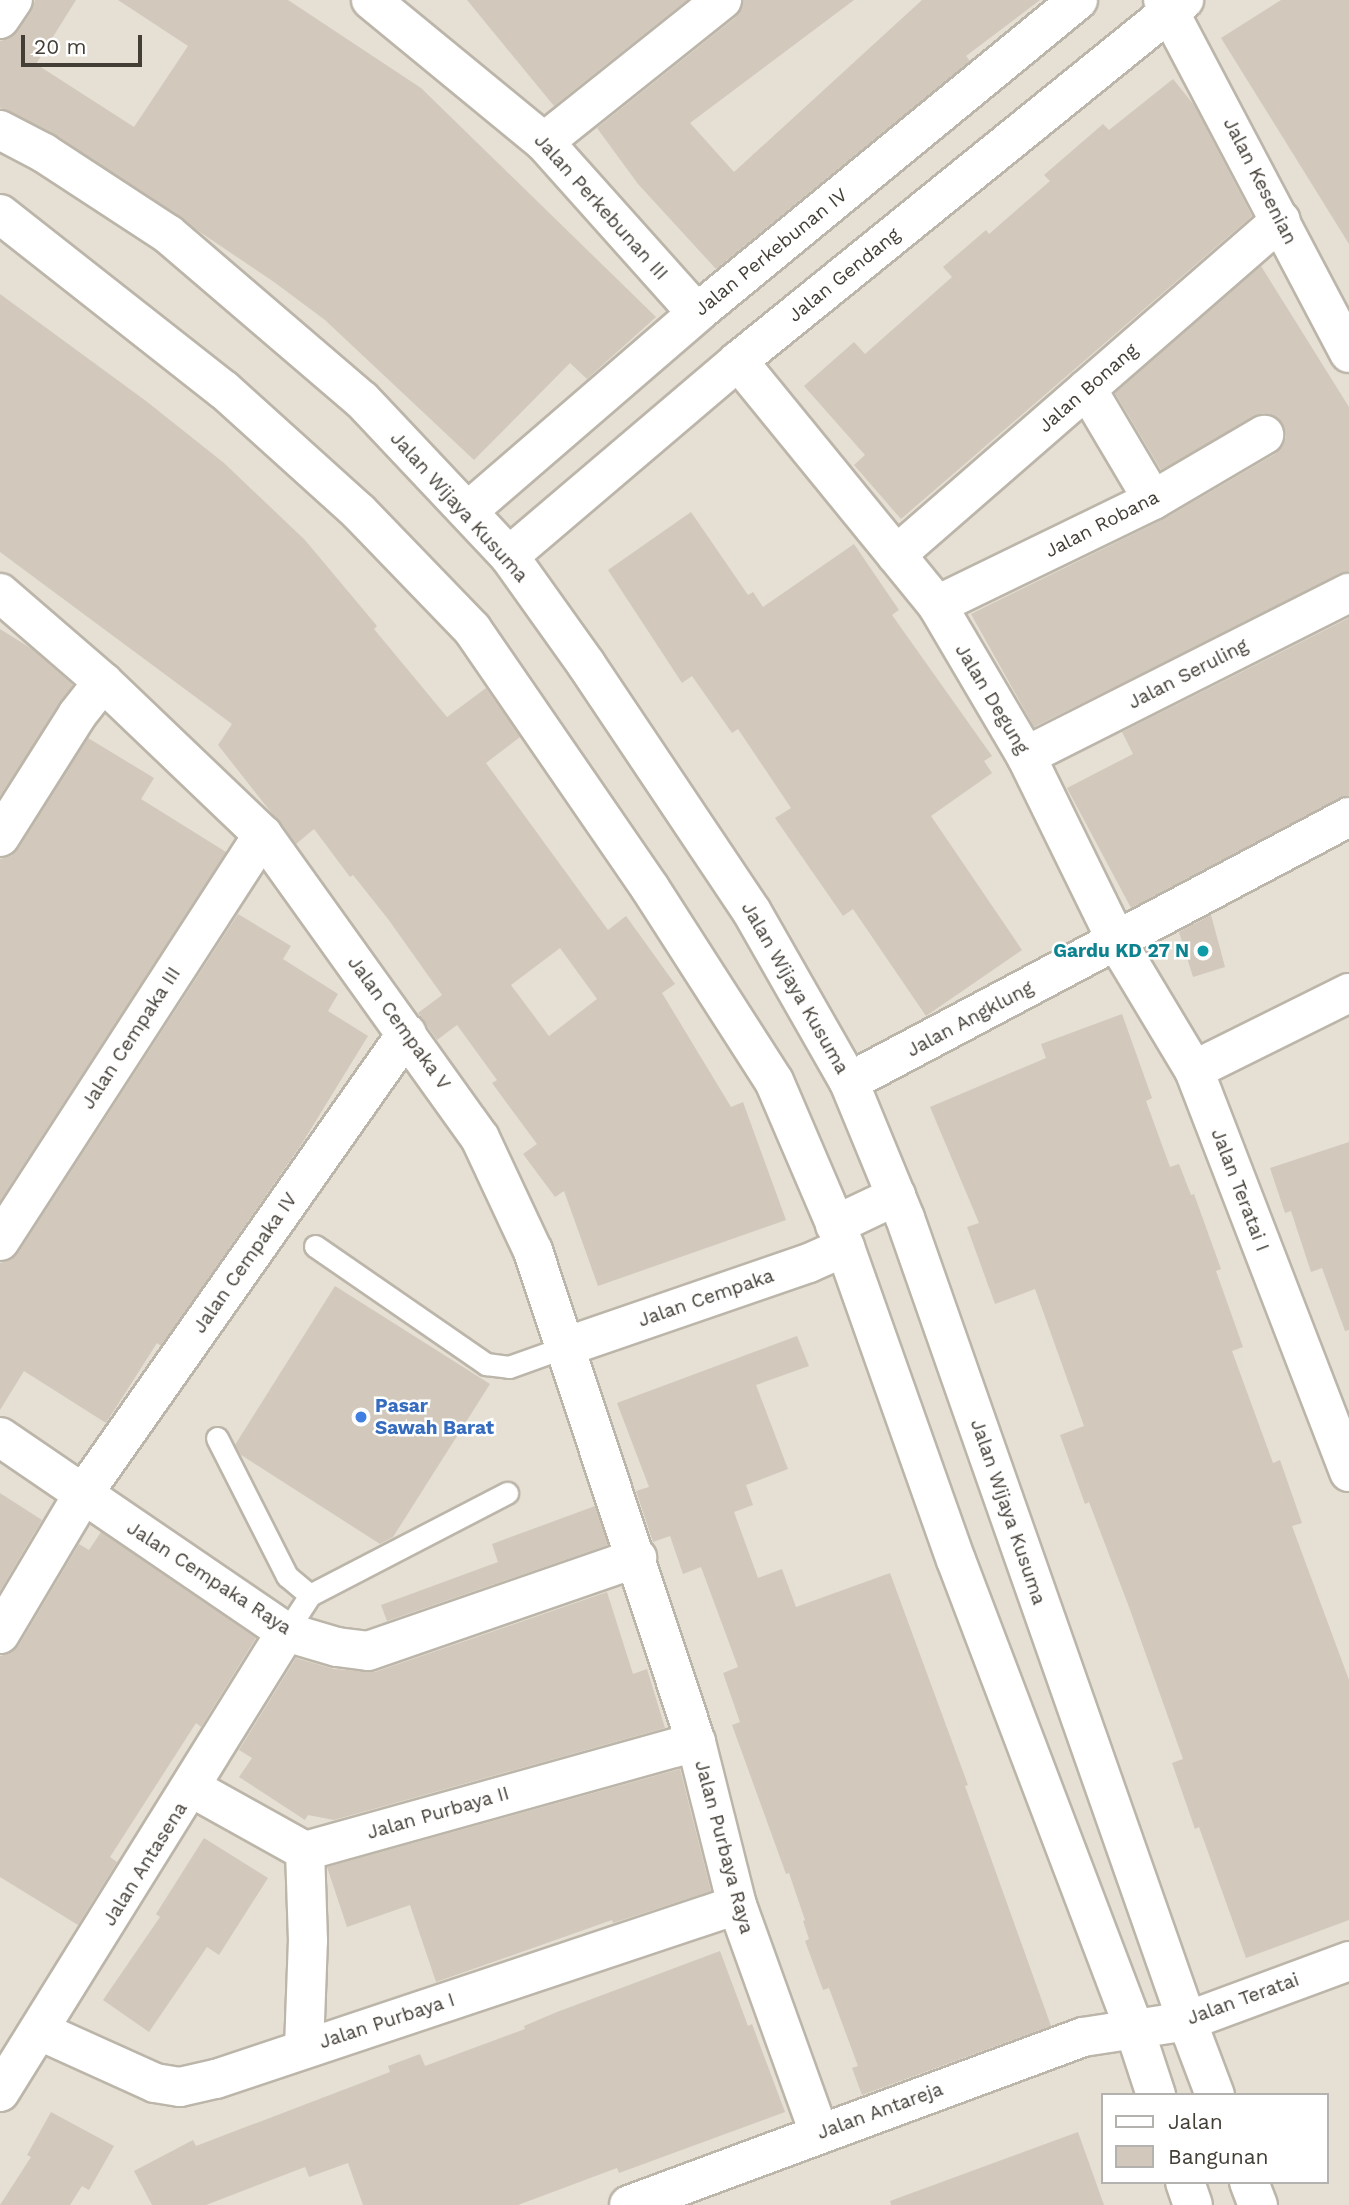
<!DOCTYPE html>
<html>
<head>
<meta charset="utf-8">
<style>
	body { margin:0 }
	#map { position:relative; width:1349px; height:2205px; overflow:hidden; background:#f1ede6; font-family:"Work Sans",sans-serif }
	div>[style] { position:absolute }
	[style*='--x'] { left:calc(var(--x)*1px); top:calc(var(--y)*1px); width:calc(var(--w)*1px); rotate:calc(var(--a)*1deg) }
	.residential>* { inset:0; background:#e5dfd4 }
	.building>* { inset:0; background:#d2c9bc }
	.roads { filter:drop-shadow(2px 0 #bcb5a9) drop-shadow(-2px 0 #bcb5a9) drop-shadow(0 2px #bcb5a9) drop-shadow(0 -2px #bcb5a9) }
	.lane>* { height:21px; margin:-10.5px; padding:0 10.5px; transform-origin:10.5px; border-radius:10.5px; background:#fff }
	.street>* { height:38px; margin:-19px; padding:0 19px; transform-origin:19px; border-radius:19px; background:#fff }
	.dots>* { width:19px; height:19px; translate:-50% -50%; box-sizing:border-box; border:4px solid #fff; border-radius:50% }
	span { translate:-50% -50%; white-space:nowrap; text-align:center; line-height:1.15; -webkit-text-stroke:5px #fff; paint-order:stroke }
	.street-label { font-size:19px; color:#433e36 }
	.culture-label { font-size:19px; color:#0d838f; font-weight:700 }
	.right { translate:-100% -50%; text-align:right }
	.shop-label { font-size:19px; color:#366cbe; font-weight:700 }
	.left { translate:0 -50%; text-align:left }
	.legend { position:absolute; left:1101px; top:2093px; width:228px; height:91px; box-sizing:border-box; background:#fff; border:2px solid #b4b2af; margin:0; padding:9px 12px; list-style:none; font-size:21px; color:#433e36 }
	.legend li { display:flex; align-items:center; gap:14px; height:35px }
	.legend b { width:35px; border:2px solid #b4b2af }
	.scale { position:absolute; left:21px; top:35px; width:121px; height:32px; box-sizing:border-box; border:4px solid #433e36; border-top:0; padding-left:9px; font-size:21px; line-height:24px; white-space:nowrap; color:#433e36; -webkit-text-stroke:5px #fff; paint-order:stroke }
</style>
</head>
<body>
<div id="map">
	<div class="residential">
		<div style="clip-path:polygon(evenodd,0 0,1349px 0,1349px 2205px,0 2205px,0 0,1102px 2095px,1326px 2095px,1326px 2182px,1102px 2182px,1102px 2095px)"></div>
	</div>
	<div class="building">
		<div style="clip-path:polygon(35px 0,76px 0,36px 64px,134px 127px,188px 46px,118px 0,288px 0,421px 88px,656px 317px,587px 379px,570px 363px,474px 460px,325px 320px,274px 282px,56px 135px,0 108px,0 41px,10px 38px,18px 31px,31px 12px)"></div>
		<div style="clip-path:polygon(467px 0,687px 0,554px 106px)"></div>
		<div style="clip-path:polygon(743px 0,854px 0,690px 123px,734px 172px,922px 0,1040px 0,966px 56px,970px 61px,716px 269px,638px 184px,597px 128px,736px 17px)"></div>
		<div style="clip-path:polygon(1281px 0,1349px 0,1349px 244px,1221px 38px)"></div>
		<div style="clip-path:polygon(1173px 79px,1194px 105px,1252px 216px,901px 519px,854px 465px,865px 455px,804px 386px,854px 342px,865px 354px,952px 277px,943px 267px,986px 230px,989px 234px,1050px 181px,1044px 175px,1103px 124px,1109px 130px)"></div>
		<div style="clip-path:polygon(1261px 266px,1349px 407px,1349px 571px,1034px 727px,971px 614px,1164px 519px,1275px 454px,1283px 446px,1286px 436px,1282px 423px,1274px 416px,1263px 413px,1161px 470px,1115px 393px)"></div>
		<div style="clip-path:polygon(evenodd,0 294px,146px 401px,224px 463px,305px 540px,377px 626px,374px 629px,447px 717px,486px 688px,520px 737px,486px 763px,608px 930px,626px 916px,675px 984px,662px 993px,731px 1107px,743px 1102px,786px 1220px,598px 1286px,564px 1191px,555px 1197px,523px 1154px,537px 1144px,492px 1083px,497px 1080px,457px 1025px,437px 1040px,418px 1013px,442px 995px,388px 919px,353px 875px,350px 877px,314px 829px,296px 844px,218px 745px,232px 724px,0 552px,0 294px,560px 948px,597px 999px,549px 1036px,511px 985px,560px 948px)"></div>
		<div style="clip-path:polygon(691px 512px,748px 595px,753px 592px,763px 607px,854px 544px,899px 610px,892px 615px,992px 756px,984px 761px,992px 773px,931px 816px,1022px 950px,926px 1016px,853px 909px,843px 916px,775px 818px,791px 808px,738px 729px,732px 733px,692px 676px,682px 683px,608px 570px)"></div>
		<div style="clip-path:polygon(1349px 618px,1349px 795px,1339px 798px,1131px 908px,1067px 788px,1133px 754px,1122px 732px)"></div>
		<div style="clip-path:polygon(0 629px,32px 649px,73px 685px,0 796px)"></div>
		<div style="clip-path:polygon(88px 738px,154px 778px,141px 799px,226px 852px,0 1201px,0 859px,11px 856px,18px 849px)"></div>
		<div style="clip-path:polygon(238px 914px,291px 946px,283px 959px,338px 994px,328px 1011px,368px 1036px,301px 1145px,161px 1346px,157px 1343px,106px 1423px,24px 1371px,0 1410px,0 1263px,11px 1260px,18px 1253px)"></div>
		<div style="clip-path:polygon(1211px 915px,1225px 967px,1193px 977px,1179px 932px)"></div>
		<div style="clip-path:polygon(1122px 1014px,1152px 1098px,1146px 1101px,1170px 1167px,1179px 1164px,1191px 1195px,1194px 1194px,1221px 1269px,1216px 1271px,1243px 1347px,1232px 1351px,1273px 1463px,1280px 1460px,1302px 1523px,1292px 1526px,1349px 1680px,1349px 1920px,1246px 1958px,1199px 1827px,1195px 1829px,1172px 1763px,1183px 1759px,1129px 1607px,1089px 1502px,1085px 1504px,1060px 1435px,1084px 1426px,1035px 1289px,995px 1304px,967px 1227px,979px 1223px,930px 1107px,1046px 1058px,1041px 1044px)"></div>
		<div style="clip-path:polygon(1349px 1142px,1349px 1330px,1345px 1331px,1322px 1268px,1311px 1272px,1291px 1211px,1285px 1213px,1270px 1168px)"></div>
		<div style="clip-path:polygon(335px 1286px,490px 1384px,393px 1537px,380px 1544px,241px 1455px,235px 1445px)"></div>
		<div style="clip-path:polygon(797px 1336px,809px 1366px,756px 1385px,788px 1469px,746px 1485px,753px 1505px,734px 1512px,758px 1578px,782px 1569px,796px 1607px,890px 1573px,968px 1785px,965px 1786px,1051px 2026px,862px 2095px,852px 2068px,858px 2066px,829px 1988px,823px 1990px,805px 1941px,809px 1939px,803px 1921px,805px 1920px,789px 1873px,786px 1874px,732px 1725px,740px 1722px,723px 1673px,738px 1667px,701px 1567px,683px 1574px,670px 1536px,653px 1542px,636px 1491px,649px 1487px,617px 1403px)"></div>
		<div style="clip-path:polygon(0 1493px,42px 1520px,0 1591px)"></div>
		<div style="clip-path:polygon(595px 1506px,608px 1545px,387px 1621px,381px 1605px,498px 1562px,492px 1544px)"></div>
		<div style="clip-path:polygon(101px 1532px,256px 1638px,201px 1727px,196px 1723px,110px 1857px,117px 1862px,78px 1925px,0 1877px,0 1656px,11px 1653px,19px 1645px,79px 1544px,89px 1550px)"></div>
		<div style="clip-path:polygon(607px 1592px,633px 1674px,647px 1669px,665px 1728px,334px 1820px,308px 1815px,305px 1820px,239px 1777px,252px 1758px,239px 1750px,296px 1658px,334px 1669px,375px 1672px)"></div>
		<div style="clip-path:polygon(680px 1769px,711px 1891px,613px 1923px,612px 1920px,436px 1982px,410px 1905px,347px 1927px,327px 1867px)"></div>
		<div style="clip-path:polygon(204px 1838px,268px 1878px,219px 1955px,207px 1947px,149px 2032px,103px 2000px,160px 1917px,156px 1914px)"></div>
		<div style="clip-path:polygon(720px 1951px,748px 2026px,752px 2024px,785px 2112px,619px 2173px,617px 2168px,518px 2205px,363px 2205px,348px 2163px,309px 2177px,305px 2167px,206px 2205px,152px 2205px,134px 2171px,193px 2140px,196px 2146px,390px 2072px,388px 2066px,420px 2054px,425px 2066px,525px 2029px,524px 2026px,557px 2012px)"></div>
		<div style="clip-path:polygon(51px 2112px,114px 2146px,89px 2190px,82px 2186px,70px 2205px,0 2205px,31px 2157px,27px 2155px)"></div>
		<div style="clip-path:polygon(1078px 2132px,1104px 2205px,891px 2205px,890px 2201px)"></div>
	</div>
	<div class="roads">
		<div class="lane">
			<div style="--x:315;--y:1246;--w:208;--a:34.6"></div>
			<div style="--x:486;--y:1364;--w:23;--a:7"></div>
			<div style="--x:509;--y:1367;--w:59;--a:-19.7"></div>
			<div style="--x:217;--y:1438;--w:155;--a:63.1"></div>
			<div style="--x:287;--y:1576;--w:30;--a:40"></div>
			<div style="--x:286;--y:1632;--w:44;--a:-57"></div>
			<div style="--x:310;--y:1595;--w:222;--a:-27.4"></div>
		</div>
		<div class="street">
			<div style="--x:371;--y:0;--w:224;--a:39.4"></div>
			<div style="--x:544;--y:142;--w:229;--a:48.2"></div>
			<div style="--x:1163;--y:0;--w:399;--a:62.2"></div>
			<div style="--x:0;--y:19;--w:23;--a:-56"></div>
			<div style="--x:0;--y:130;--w:50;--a:27.6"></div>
			<div style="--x:44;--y:153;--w:148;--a:33.2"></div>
			<div style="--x:168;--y:234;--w:255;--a:40.6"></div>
			<div style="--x:362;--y:400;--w:214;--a:46.7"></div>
			<div style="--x:509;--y:556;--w:133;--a:54.5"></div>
			<div style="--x:586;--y:664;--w:298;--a:56.2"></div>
			<div style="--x:752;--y:912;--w:196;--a:60.3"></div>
			<div style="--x:849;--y:1082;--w:147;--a:67.6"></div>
			<div style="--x:905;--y:1218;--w:851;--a:70.65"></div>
			<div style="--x:1187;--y:2021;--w:79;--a:69.3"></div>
			<div style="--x:544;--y:142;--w:228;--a:-38.6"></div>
			<div style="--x:0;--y:214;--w:285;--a:38.2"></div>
			<div style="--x:224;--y:390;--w:182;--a:42.1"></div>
			<div style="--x:359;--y:512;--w:163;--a:46"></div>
			<div style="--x:472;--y:629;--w:314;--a:55.5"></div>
			<div style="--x:650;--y:888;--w:229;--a:57.3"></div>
			<div style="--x:774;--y:1081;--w:181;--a:66.8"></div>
			<div style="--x:845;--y:1247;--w:332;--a:70.5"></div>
			<div style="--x:956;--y:1560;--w:501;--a:69.18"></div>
			<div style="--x:1134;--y:2028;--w:71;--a:71.8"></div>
			<div style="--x:738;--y:361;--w:315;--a:50.8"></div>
			<div style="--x:937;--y:605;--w:175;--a:59.5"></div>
			<div style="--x:1026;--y:756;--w:207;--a:63.9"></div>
			<div style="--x:1117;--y:942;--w:149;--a:59"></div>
			<div style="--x:1194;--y:1070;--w:431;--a:68.9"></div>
			<div style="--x:1087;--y:389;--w:129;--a:59.3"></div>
			<div style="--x:468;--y:511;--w:303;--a:-40.8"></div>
			<div style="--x:697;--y:313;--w:493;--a:-39.4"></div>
			<div style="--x:896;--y:555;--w:510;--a:-41.03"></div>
			<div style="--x:509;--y:556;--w:301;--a:-40.4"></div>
			<div style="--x:738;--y:361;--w:574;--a:-38.99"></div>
			<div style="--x:0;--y:593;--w:136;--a:40.8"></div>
			<div style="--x:103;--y:682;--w:221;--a:43.7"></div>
			<div style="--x:263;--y:835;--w:373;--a:54.4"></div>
			<div style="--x:480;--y:1138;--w:125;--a:64.9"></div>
			<div style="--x:533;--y:1251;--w:517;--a:71.64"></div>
			<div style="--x:696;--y:1742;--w:168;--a:75.9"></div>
			<div style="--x:737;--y:1905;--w:242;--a:70.2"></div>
			<div style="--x:937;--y:605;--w:240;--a:-25.9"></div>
			<div style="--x:1153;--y:500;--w:129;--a:-30.4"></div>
			<div style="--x:1026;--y:756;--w:362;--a:-26.8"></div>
			<div style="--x:0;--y:837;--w:144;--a:-57.7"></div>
			<div style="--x:77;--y:715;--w:42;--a:-51.8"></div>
			<div style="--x:1194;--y:1070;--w:173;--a:-26.4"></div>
			<div style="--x:849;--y:1082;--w:566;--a:-27.92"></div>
			<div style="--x:835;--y:1225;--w:68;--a:-25.4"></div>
			<div style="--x:0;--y:1241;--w:484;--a:-57.1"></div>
			<div style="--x:565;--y:1347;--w:258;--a:-19"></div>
			<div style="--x:809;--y:1263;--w:39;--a:-24"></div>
			<div style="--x:0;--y:1437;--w:346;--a:34.3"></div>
			<div style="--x:286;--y:1632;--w:53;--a:16.4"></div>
			<div style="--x:337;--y:1647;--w:31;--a:7"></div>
			<div style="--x:368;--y:1651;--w:285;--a:-19.1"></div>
			<div style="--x:0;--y:1634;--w:163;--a:-59.3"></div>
			<div style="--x:83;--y:1494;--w:563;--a:-54.9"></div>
			<div style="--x:192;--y:1788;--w:129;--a:29.1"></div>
			<div style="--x:305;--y:1851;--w:406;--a:-15.6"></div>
			<div style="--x:40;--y:2031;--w:126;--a:24.3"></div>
			<div style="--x:155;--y:2083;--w:25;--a:9"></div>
			<div style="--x:180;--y:2087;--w:37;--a:-13"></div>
			<div style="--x:216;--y:2079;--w:549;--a:-18.47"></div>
			<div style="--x:304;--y:2048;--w:107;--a:-87.9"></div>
			<div style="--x:308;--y:1941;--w:90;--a:-91.9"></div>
			<div style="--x:0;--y:2092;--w:542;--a:-58.13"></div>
			<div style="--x:1185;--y:2182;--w:24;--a:71"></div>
			<div style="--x:1249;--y:2182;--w:25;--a:69"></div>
			<div style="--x:629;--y:2205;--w:484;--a:-20.3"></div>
			<div style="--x:1083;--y:2037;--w:105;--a:-8.7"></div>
			<div style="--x:1187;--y:2021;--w:173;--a:-20.3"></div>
		</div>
	</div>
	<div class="dots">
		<div style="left:1203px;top:951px;background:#0f9aa8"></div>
		<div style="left:361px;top:1417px;background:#3f7fe0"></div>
	</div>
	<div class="street-label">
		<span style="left:1260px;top:181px;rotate:63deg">Jalan Kesenian</span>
		<span style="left:601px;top:207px;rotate:48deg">Jalan Perkebunan III</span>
		<span style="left:771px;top:252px;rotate:-39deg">Jalan Perkebunan IV</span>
		<span style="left:844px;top:275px;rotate:-39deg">Jalan Gendang</span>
		<span style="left:1088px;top:388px;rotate:-41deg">Jalan Bonang</span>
		<span style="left:459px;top:507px;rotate:48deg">Jalan Wijaya Kusuma</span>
		<span style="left:1102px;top:524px;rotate:-27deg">Jalan Robana</span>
		<span style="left:1188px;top:674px;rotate:-27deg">Jalan Seruling</span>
		<span style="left:992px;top:699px;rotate:59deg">Jalan Degung</span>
		<span style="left:795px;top:988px;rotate:60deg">Jalan Wijaya Kusuma</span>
		<span style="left:970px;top:1019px;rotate:-28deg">Jalan Angklung</span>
		<span style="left:399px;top:1023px;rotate:54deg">Jalan Cempaka V</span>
		<span style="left:131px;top:1038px;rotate:-57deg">Jalan Cempaka III</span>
		<span style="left:1240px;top:1190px;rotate:69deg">Jalan Teratai I</span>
		<span style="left:245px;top:1263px;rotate:-55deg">Jalan Cempaka IV</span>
		<span style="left:706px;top:1298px;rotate:-19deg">Jalan Cempaka</span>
		<span style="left:1008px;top:1512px;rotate:71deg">Jalan Wijaya Kusuma</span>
		<span style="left:209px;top:1578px;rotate:33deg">Jalan Cempaka Raya</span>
		<span style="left:438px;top:1813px;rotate:-16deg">Jalan Purbaya II</span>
		<span style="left:724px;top:1847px;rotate:75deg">Jalan Purbaya Raya</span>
		<span style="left:145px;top:1864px;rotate:-58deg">Jalan Antasena</span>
		<span style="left:1243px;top:1999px;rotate:-20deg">Jalan Teratai</span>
		<span style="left:387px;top:2021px;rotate:-18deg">Jalan Purbaya I</span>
		<span style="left:880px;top:2111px;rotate:-20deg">Jalan Antareja</span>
	</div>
	<div class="culture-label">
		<span class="right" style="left:1189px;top:951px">Gardu KD 27 N</span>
	</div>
	<div class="shop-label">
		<span class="left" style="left:375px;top:1417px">Pasar<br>Sawah Barat</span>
	</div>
	<ul class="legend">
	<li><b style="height:9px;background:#fff"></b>Jalan</li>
	<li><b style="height:19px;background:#d2c9bc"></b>Bangunan</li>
	</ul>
	<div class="scale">20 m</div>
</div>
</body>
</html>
